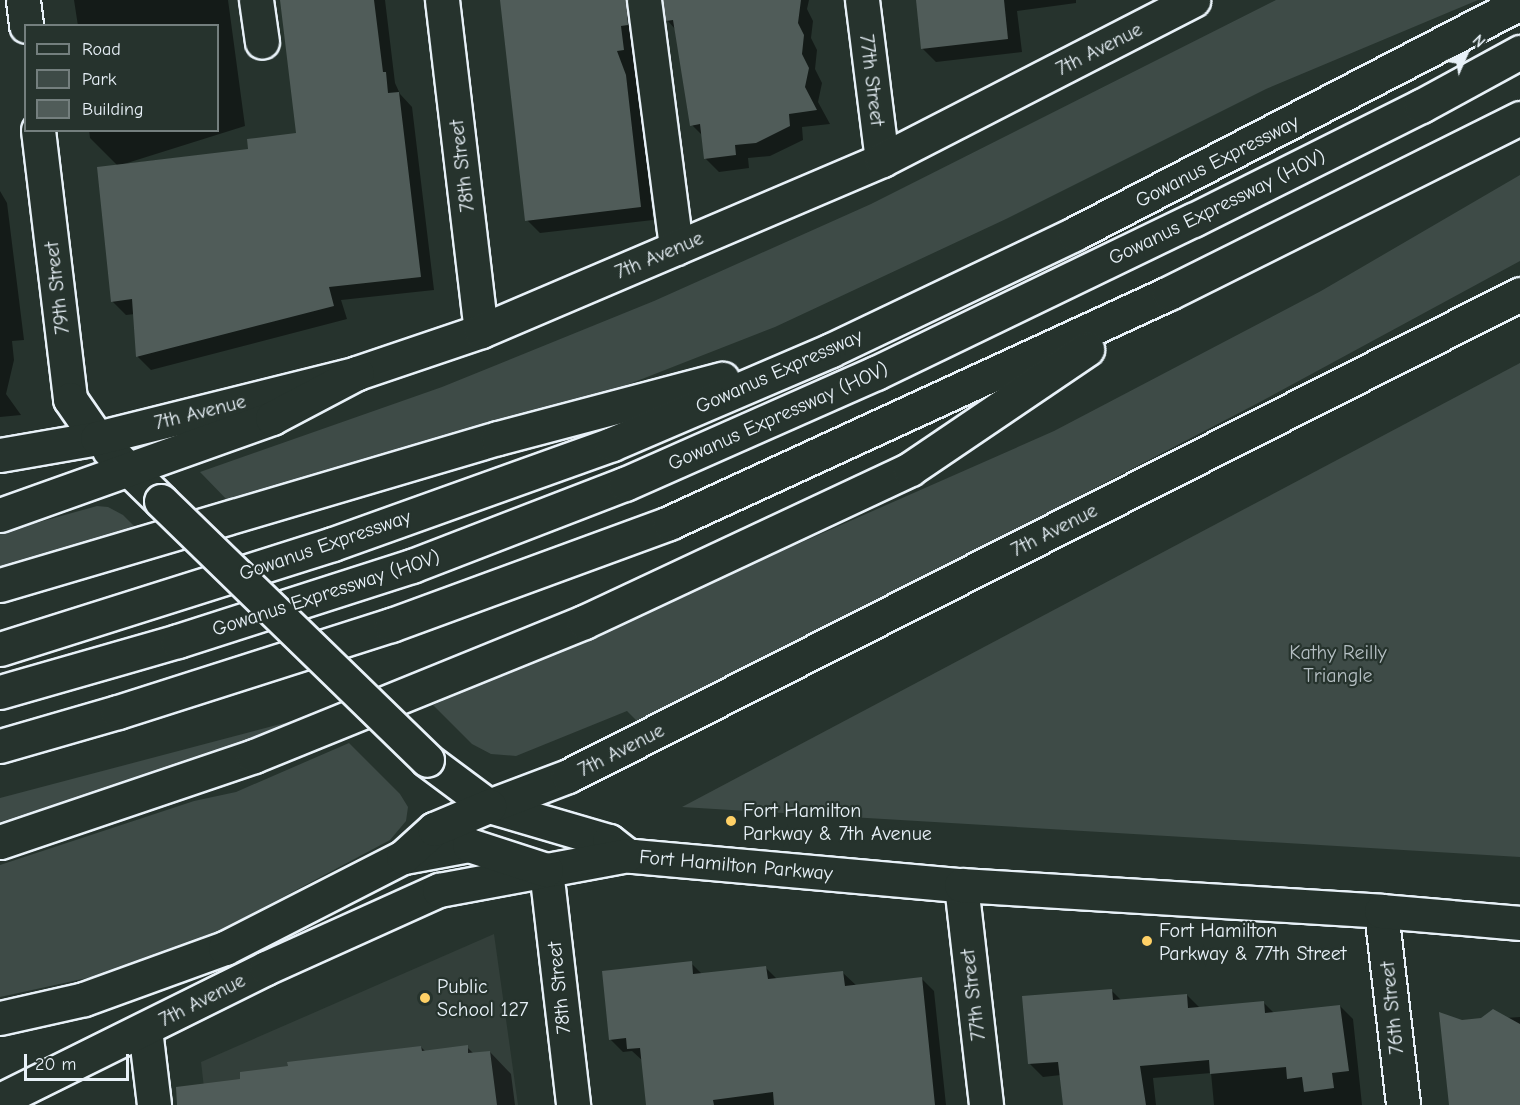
<!DOCTYPE html>
<html>
<head>
<meta charset="utf-8">
<style>
	body { margin:0 }
	#map { position:relative; width:1520px; height:1105px; overflow:hidden; background:#26332d; font-family:"Comic Neue",sans-serif }
	div>[style] { position:absolute }
	[style*='--x'] { left:calc(var(--x)*1px); top:calc(var(--y)*1px); width:calc(var(--w)*1px); rotate:calc(var(--a)*1deg) }
	.built>* { inset:0; background:#333f3a }
	.green>* { inset:0; background:#3e4b47 }
	.shadow>* { inset:0; background:#0007 }
	.building>* { inset:0; background:#505c59 }
	.roads { filter:drop-shadow(2px 0 #e8f1f8) drop-shadow(-2px 0 #e8f1f8) drop-shadow(0 2px #e8f1f8) drop-shadow(0 -2px #e8f1f8) }
	.minor>* { height:33px; margin:-16.5px; padding:0 16.5px; transform-origin:16.5px; border-radius:16.5px; background:#26332d }
	.major>* { height:33px; margin:-16.5px; padding:0 16.5px; transform-origin:16.5px; border-radius:16.5px; background:#26332d }
	.highway>* { height:33px; margin:-16.5px; padding:0 16.5px; transform-origin:16.5px; border-radius:16.5px; background:#26332d }
	.bridges { filter:drop-shadow(2px 0 #e8f1f8) drop-shadow(-2px 0 #e8f1f8) drop-shadow(0 2px #e8f1f8) drop-shadow(0 -2px #e8f1f8) }
	.major-bridge>* { height:33px; margin:-16.5px; padding:0 16.5px; transform-origin:16.5px; border-radius:16.5px; background:#26332d }
	.dots>* { width:16px; height:16px; translate:-50% -50%; box-sizing:border-box; border:3px solid #26332d; border-radius:50% }
	span { translate:-50% -50%; white-space:nowrap; text-align:center; line-height:1.15; -webkit-text-stroke:4.5px #26332d; paint-order:stroke }
	.street-label { font-size:20px; color:#e8f1f8 }
	.park-label { font-size:20px; color:#b5bfc3 }
	.poi-label { font-size:20px; color:#e8f1f8 }
	.left { translate:0 -50%; text-align:left }
	.legend { position:absolute; left:24px; top:24px; width:195px; height:108px; box-sizing:border-box; background:#26332d; border:2px solid #747f7e; margin:0; padding:8px 10px; list-style:none; font-size:18px; color:#e8f1f8 }
	.legend li { display:flex; align-items:center; gap:12px; height:30px }
	.legend b { width:30px; border:2px solid #747f7e }
	.north { position:absolute; left:1436px; top:24px; width:60px; height:60px; -webkit-text-stroke:4px #26332d; paint-order:stroke; rotate:45deg; font-size:16px; font-weight:700; line-height:24px; text-align:center; color:#e8f1f8 }
	.north::after { content:''; display:block; margin:auto; width:21px; height:27px; background:#e8f1f8; clip-path:polygon(50% 0,100% 100%,50% 72%,0 100%) }
	.scale { position:absolute; left:24px; top:1054px; width:105px; height:27px; box-sizing:border-box; border:3px solid #e8f1f8; border-top:0; padding-left:8px; font-size:18px; line-height:21px; white-space:nowrap; color:#e8f1f8; -webkit-text-stroke:4px #26332d; paint-order:stroke }
</style>
</head>
<body>
<div id="map">
	<div class="built">
		<div style="clip-path:polygon(494px 934px,518px 1105px,206px 1105px,201px 1062px)"></div>
	</div>
	<div class="green">
		<div style="clip-path:polygon(1276px 0,1478px 0,1266px 89px,1006px 219px,775px 327px,619px 388px,232px 505px,200px 472px,442px 387px,654px 301px,871px 204px)"></div>
		<div style="clip-path:polygon(1520px 175px,1520px 261px,1258px 403px,641px 725px,627px 711px,516px 756px,491px 754px,472px 744px,433px 705px,1054px 431px,1321px 291px)"></div>
		<div style="clip-path:polygon(1520px 363px,1520px 857px,682px 807px)"></div>
		<div style="clip-path:polygon(97px 506px,108px 507px,123px 515px,140px 532px,0 572px,0 533px)"></div>
		<div style="clip-path:polygon(311px 716px,158px 772px,0 822px,0 798px)"></div>
		<div style="clip-path:polygon(349px 743px,400px 794px,408px 807px,406px 821px,390px 840px,225px 928px,110px 973px,0 997px,0 865px,194px 801px,236px 792px)"></div>
	</div>
	<div class="shadow">
		<div style="clip-path:polygon(74px 0,228px 0,245px 126px,124px 164px,249px 150px,298px 135px,281px 0,385px 0,395px 83px,400px 94px,412px 107px,434px 290px,341px 300px,347px 319px,151px 370px,138px 357px,135px 314px,126px 315px,112px 301px,118px 166px,90px 138px,89px 130px,218px 130px,218px 26px,78px 26px)"></div>
		<div style="clip-path:polygon(501px 0,643px 0,633px 39px,653px 220px,540px 233px,527px 220px)"></div>
		<div style="clip-path:polygon(664px 0,809px 0,807px 9px,813px 21px,811px 38px,817px 50px,815px 69px,822px 83px,818px 102px,830px 124px,802px 127px,803px 140px,770px 156px,748px 158px,749px 168px,719px 172px,705px 158px,703px 136px,692px 125px,676px 30px,667px 20px)"></div>
		<div style="clip-path:polygon(917px 0,1076px 0,1076px 3px,1017px 11px,1022px 52px,936px 62px,922px 48px)"></div>
		<div style="clip-path:polygon(0 191px,7px 203px,24px 340px,12px 341px,14px 360px,6px 394px,21px 415px,0 417px)"></div>
		<div style="clip-path:polygon(691px 963px,703px 975px,766px 968px,778px 980px,843px 973px,857px 986px,921px 978px,934px 991px,946px 1105px,648px 1105px,643px 1061px,632px 1051px,623px 1052px,610px 1039px)"></div>
		<div style="clip-path:polygon(1111px 990px,1122px 1001px,1187px 995px,1200px 1008px,1263px 1002px,1275px 1014px,1340px 1006px,1353px 1019px,1362px 1105px,1214px 1105px,1211px 1073px,1153px 1078px,1156px 1105px,1065px 1105px,1061px 1075px,1043px 1077px,1030px 1064px)"></div>
		<div style="clip-path:polygon(1520px 1017px,1520px 1105px,1451px 1105px,1461px 1021px)"></div>
		<div style="clip-path:polygon(421px 1047px,426px 1052px,467px 1047px,474px 1054px,490px 1052px,511px 1074px,515px 1105px,224px 1105px)"></div>
	</div>
	<div class="building">
		<div style="clip-path:polygon(280px 0,374px 0,383px 72px,386px 72px,388px 93px,399px 92px,421px 277px,329px 287px,334px 306px,136px 357px,132px 299px,111px 302px,97px 167px,248px 149px,247px 139px,296px 133px)"></div>
		<div style="clip-path:polygon(500px 0,626px 0,628px 25px,621px 26px,624px 50px,617px 51px,626px 75px,641px 207px,525px 221px)"></div>
		<div style="clip-path:polygon(663px 0,801px 0,798px 23px,804px 35px,802px 54px,809px 68px,805px 87px,817px 110px,789px 114px,790px 126px,756px 143px,735px 145px,736px 155px,704px 159px,700px 124px,690px 126px,673px 20px,666px 21px)"></div>
		<div style="clip-path:polygon(916px 0,1004px 0,1008px 39px,921px 49px)"></div>
		<div style="clip-path:polygon(692px 961px,693px 974px,766px 966px,768px 979px,843px 971px,845px 986px,922px 977px,935px 1105px,774px 1105px,773px 1092px,713px 1100px,714px 1105px,646px 1105px,640px 1048px,627px 1049px,626px 1038px,609px 1040px,602px 971px)"></div>
		<div style="clip-path:polygon(1112px 989px,1113px 1000px,1187px 994px,1188px 1008px,1264px 1001px,1265px 1013px,1340px 1005px,1349px 1071px,1332px 1073px,1334px 1088px,1304px 1092px,1302px 1077px,1287px 1079px,1286px 1067px,1210px 1074px,1209px 1060px,1140px 1066px,1146px 1105px,1063px 1105px,1058px 1062px,1028px 1064px,1022px 996px)"></div>
		<div style="clip-path:polygon(1493px 1009px,1520px 1024px,1520px 1105px,1449px 1105px,1439px 1012px,1462px 1020px,1481px 1018px)"></div>
		<div style="clip-path:polygon(468px 1045px,468px 1053px,490px 1051px,497px 1105px,177px 1105px,176px 1087px,240px 1079px,240px 1072px,288px 1066px,287px 1062px,421px 1046px,422px 1051px)"></div>
	</div>
	<div class="roads">
		<div class="minor">
			<div style="--x:23;--y:0;--w:26;--a:83"></div>
			<div style="--x:256;--y:0;--w:42;--a:81.9"></div>
			<div style="--x:442;--y:0;--w:333;--a:83.3"></div>
			<div style="--x:644;--y:0;--w:250;--a:82.6"></div>
			<div style="--x:862;--y:0;--w:161;--a:82.9"></div>
			<div style="--x:38;--y:130;--w:271;--a:83.2"></div>
			<div style="--x:70;--y:399;--w:47;--a:55.3"></div>
			<div style="--x:546;--y:870;--w:237;--a:83.4"></div>
			<div style="--x:961;--y:885;--w:221;--a:83.5"></div>
			<div style="--x:1381;--y:911;--w:195;--a:83.5"></div>
			<div style="--x:145;--y:1029;--w:77;--a:83.2"></div>
		</div>
		<div class="major">
			<div style="--x:109;--y:450;--w:73;--a:44.4"></div>
			<div style="--x:0;--y:455;--w:98;--a:-9.9"></div>
			<div style="--x:97;--y:438;--w:268;--a:-14"></div>
			<div style="--x:357;--y:373;--w:131;--a:-18.7"></div>
			<div style="--x:481;--y:331;--w:436;--a:-23.1"></div>
			<div style="--x:882;--y:160;--w:350;--a:-27.2"></div>
			<div style="--x:427;--y:760;--w:77;--a:36.6"></div>
			<div style="--x:489;--y:806;--w:125;--a:16.3"></div>
			<div style="--x:609;--y:841;--w:23;--a:38"></div>
			<div style="--x:627;--y:855;--w:6;--a:9"></div>
			<div style="--x:633;--y:856;--w:329;--a:5.1"></div>
			<div style="--x:961;--y:885;--w:421;--a:3.5"></div>
			<div style="--x:1381;--y:911;--w:140;--a:4.9"></div>
			<div style="--x:489;--y:806;--w:85;--a:-20.8"></div>
			<div style="--x:568;--y:776;--w:1067;--a:-26.85"></div>
			<div style="--x:0;--y:1100;--w:297;--a:-26.4"></div>
			<div style="--x:266;--y:968;--w:190;--a:-24.3"></div>
			<div style="--x:439;--y:890;--w:191;--a:-10.5"></div>
		</div>
		<div class="highway">
			<div style="--x:0;--y:515;--w:289;--a:-19.6"></div>
			<div style="--x:272;--y:418;--w:96;--a:-27.9"></div>
			<div style="--x:0;--y:585;--w:519;--a:-16.45"></div>
			<div style="--x:498;--y:438;--w:232;--a:-14.8"></div>
			<div style="--x:0;--y:649;--w:349;--a:-17.5"></div>
			<div style="--x:333;--y:544;--w:296;--a:-19.7"></div>
			<div style="--x:612;--y:444;--w:238;--a:-23.2"></div>
			<div style="--x:831;--y:350;--w:269;--a:-25.5"></div>
			<div style="--x:1074;--y:234;--w:502;--a:-27.38"></div>
			<div style="--x:0;--y:692;--w:185;--a:-16"></div>
			<div style="--x:178;--y:641;--w:246;--a:-17.8"></div>
			<div style="--x:412;--y:566;--w:228;--a:-21.1"></div>
			<div style="--x:625;--y:484;--w:274;--a:-23.9"></div>
			<div style="--x:876;--y:373;--w:352;--a:-25.8"></div>
			<div style="--x:1193;--y:220;--w:255;--a:-26.6"></div>
			<div style="--x:1421;--y:106;--w:113;--a:-28.6"></div>
			<div style="--x:0;--y:746;--w:123;--a:-16.1"></div>
			<div style="--x:118;--y:712;--w:287;--a:-17.7"></div>
			<div style="--x:391;--y:625;--w:296;--a:-20.1"></div>
			<div style="--x:669;--y:523;--w:550;--a:-24.7"></div>
			<div style="--x:1169;--y:293;--w:392;--a:-26.5"></div>
			<div style="--x:0;--y:842;--w:268;--a:-18.7"></div>
			<div style="--x:254;--y:756;--w:356;--a:-22.1"></div>
			<div style="--x:584;--y:622;--w:360;--a:-25.1"></div>
			<div style="--x:910;--y:469;--w:214;--a:-34.1"></div>
			<div style="--x:404;--y:857;--w:66;--a:-10.5"></div>
			<div style="--x:469;--y:845;--w:81;--a:18"></div>
			<div style="--x:0;--y:1018;--w:86;--a:-12.7"></div>
			<div style="--x:84;--y:999;--w:150;--a:-19.9"></div>
			<div style="--x:225;--y:948;--w:200;--a:-27.1"></div>
			<div style="--x:403;--y:857;--w:42;--a:-42.1"></div>
			<div style="--x:434;--y:829;--w:60;--a:-22.7"></div>
		</div>
	</div>
	<div class="bridges">
		<div class="major-bridge">
			<div style="--x:161;--y:501;--w:371;--a:44.2"></div>
		</div>
	</div>
	<div class="dots">
		<div style="left:731px;top:821px;background:#ffd166"></div>
		<div style="left:1147px;top:941px;background:#ffd166"></div>
		<div style="left:425px;top:998px;background:#ffd166"></div>
	</div>
	<div class="street-label">
		<span style="left:1099px;top:49px;rotate:-27deg">7th Avenue</span>
		<span style="left:872px;top:80px;rotate:83deg">77th Street</span>
		<span style="left:1217px;top:161px;rotate:-27deg">Gowanus Expressway</span>
		<span style="left:462px;top:166px;rotate:-97deg">78th Street</span>
		<span style="left:1217px;top:207px;rotate:-26deg">Gowanus Expressway (HOV)</span>
		<span style="left:659px;top:255px;rotate:-23deg">7th Avenue</span>
		<span style="left:57px;top:288px;rotate:-97deg">79th Street</span>
		<span style="left:779px;top:371px;rotate:-24deg">Gowanus Expressway</span>
		<span style="left:200px;top:412px;rotate:-14deg">7th Avenue</span>
		<span style="left:778px;top:416px;rotate:-24deg">Gowanus Expressway (HOV)</span>
		<span style="left:1054px;top:530px;rotate:-27deg">7th Avenue</span>
		<span style="left:325px;top:545px;rotate:-19deg">Gowanus Expressway</span>
		<span style="left:326px;top:593px;rotate:-18deg">Gowanus Expressway (HOV)</span>
		<span style="left:621px;top:750px;rotate:-27deg">7th Avenue</span>
		<span style="left:736px;top:865px;rotate:5deg">Fort Hamilton Parkway</span>
		<span style="left:559px;top:988px;rotate:-96deg">78th Street</span>
		<span style="left:973px;top:995px;rotate:-97deg">77th Street</span>
		<span style="left:202px;top:1000px;rotate:-27deg">7th Avenue</span>
		<span style="left:1392px;top:1008px;rotate:-96deg">76th Street</span>
	</div>
	<div class="park-label">
		<span style="left:1338px;top:664px">Kathy Reilly<br>Triangle</span>
	</div>
	<div class="poi-label">
		<span class="left" style="left:743px;top:822px">Fort Hamilton<br>Parkway &amp; 7th Avenue</span>
		<span class="left" style="left:1159px;top:942px">Fort Hamilton<br>Parkway &amp; 77th Street</span>
		<span class="left" style="left:437px;top:998px">Public<br>School 127</span>
	</div>
	<ul class="legend">
	<li><b style="height:8px;background:#26332d"></b>Road</li>
	<li><b style="height:16px;background:#3e4b47"></b>Park</li>
	<li><b style="height:16px;background:#505c59"></b>Building</li>
	</ul>
	<div class="north">N</div>
	<div class="scale">20 m</div>
</div>
</body>
</html>
